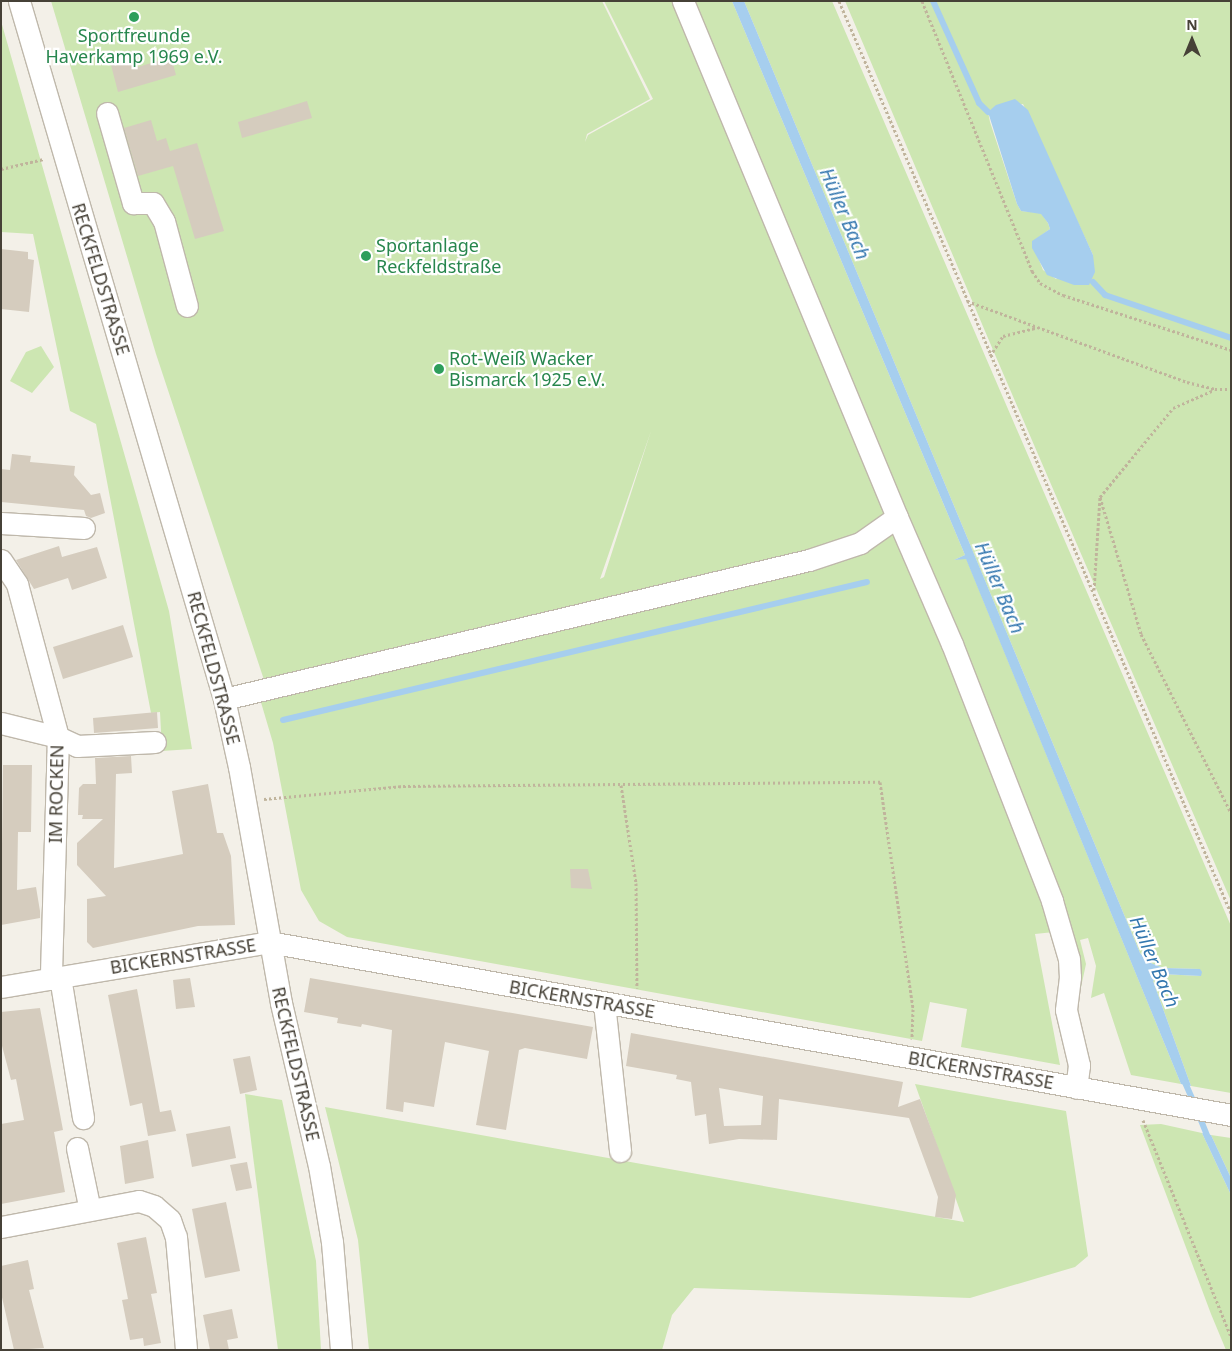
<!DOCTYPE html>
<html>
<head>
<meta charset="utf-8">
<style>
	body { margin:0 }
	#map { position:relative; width:1232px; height:1351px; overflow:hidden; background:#f3f0e8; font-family:"Noto Sans",sans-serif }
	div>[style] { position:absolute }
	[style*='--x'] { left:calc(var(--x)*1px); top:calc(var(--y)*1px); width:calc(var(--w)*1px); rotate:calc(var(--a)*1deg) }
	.green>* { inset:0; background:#cde6b2 }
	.water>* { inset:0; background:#a6ceee }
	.stream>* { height:6px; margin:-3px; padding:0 3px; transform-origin:3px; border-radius:3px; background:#a6ceee }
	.building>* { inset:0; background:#d5ccbe }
	.path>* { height:3px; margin-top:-1.5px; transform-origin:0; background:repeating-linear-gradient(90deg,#c0b49c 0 2.5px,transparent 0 5px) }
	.roads { filter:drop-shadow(1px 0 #bfb8ab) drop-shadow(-1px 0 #bfb8ab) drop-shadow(0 1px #bfb8ab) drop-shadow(0 -1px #bfb8ab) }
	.minor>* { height:21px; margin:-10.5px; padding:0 10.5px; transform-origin:10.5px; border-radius:10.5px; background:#fff }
	.dots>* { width:14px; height:14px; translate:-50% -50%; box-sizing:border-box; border:2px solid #fff; border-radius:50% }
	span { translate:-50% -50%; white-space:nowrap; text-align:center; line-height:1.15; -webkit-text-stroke:4.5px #fff; paint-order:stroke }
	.leisure-label { font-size:18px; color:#27864d }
	.left { translate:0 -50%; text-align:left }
	.street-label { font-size:18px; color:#464137 }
	.water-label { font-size:19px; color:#3377af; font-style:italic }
	.frame { position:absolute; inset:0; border:2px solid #464137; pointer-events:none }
	.north { position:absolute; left:1167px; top:15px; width:50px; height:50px; -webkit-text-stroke:4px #fff; paint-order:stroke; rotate:0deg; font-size:14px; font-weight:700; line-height:20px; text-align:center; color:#464137 }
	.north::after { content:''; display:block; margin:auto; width:18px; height:22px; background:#464137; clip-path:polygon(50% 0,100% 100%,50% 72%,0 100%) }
</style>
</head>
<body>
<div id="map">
	<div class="green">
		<div style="clip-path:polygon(evenodd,51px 1px,602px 1px,650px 99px,587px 134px,585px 142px,588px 135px,653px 99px,604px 1px,732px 1px,965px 555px,954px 560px,966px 558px,1181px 1084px,1131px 1075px,1104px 993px,1091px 998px,1096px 966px,1088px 938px,1080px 940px,1086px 964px,1078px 1001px,1076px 980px,1054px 932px,1035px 934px,1060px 1065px,961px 1047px,967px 1009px,930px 1002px,922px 1041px,347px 937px,319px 921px,301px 890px,273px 743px,260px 699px,269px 695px,156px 354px,51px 1px,651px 431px,604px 577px,600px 579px,651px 431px)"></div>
		<div style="clip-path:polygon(744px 1px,832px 1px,1231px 926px,1231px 1093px,1191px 1086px,1153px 981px,1161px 974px,1200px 976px,1200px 969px,1164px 968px,1148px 962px,1140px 953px)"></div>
		<div style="clip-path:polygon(evenodd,845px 1px,1231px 1px,1231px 901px,996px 357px,845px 1px,1023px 104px,1093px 255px,1056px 279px,1043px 270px,1032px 242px,1050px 229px,1048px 223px,1041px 213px,1021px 211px,1017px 204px,990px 122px,988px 112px,1023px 104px)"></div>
		<div style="clip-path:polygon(1px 21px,169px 611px,192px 749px,162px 751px,160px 712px,151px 713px,96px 424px,70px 411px,33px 234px,1px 232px)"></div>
		<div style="clip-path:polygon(41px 346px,54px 367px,32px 393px,10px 381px,26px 352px)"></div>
		<div style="clip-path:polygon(915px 1084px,1066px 1111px,1088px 1256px,1075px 1267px,970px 1298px,694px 1288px,672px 1315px,662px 1350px,369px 1350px,358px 1240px,325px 1107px,964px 1222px)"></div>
		<div style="clip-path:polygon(245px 1094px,282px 1100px,316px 1261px,321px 1350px,278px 1350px)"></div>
		<div style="clip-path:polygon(1161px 1124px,1202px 1133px,1231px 1195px,1231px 1350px,1226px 1350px,1211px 1314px,1140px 1125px)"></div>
		<div style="clip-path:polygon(1211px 1135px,1231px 1138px,1231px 1178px)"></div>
	</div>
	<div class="water">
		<div style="clip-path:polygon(732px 1px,744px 1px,1140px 953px,1148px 962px,1164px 968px,1200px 969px,1202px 972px,1201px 976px,1161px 974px,1153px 981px,1191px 1086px,1181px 1084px,966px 559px,954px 560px,965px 555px)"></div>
		<div style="clip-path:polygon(1015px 99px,1028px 110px,1093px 255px,1095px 272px,1089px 285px,1074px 285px,1047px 275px,1032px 248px,1032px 241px,1050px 229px,1048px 223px,1041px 214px,1021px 211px,1017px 204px,988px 112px,996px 105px)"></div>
		<div style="clip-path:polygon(1202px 1133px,1211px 1135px,1231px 1178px,1231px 1195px)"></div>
	</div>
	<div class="stream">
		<div style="--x:933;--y:1;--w:112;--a:65.7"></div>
		<div style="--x:979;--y:103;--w:13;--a:45"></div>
		<div style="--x:1093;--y:282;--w:18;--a:47"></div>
		<div style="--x:1105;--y:295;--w:133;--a:18.8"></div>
		<div style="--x:283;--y:720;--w:600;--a:-13.3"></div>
		<div style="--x:1183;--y:1078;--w:27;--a:66"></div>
		<div style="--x:1198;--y:1113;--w:29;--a:68"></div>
	</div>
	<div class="building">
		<div style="clip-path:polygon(134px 53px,138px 67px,171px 57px,176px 75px,118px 92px,111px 65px,117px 63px,116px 59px)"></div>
		<div style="clip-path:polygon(307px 101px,312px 118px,242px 138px,238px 122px)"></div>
		<div style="clip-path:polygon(151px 120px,157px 141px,166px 138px,170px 151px,197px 143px,224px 231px,195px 239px,173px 166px,138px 176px,124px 128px)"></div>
		<div style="clip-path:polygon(1px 249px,28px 252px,28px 259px,34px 260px,29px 312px,1px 309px)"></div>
		<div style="clip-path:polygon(12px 454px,31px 456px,30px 462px,75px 466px,74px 475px,91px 495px,100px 493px,105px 513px,91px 518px,86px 516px,84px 510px,1px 502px,1px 469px,10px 470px)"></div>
		<div style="clip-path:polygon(59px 546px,62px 557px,97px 547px,107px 578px,72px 590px,68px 578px,34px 589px,16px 560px)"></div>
		<div style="clip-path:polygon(123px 625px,133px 657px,63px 679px,53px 647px)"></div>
		<div style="clip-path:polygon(157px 712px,158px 728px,94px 733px,93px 718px)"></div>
		<div style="clip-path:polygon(131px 756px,132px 773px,116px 774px,114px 868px,183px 854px,172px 791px,208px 784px,217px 833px,223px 833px,231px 856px,235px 925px,198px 926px,93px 948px,87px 942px,87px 899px,106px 896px,77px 865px,77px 843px,103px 819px,82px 819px,83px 815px,78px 815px,79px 788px,83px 784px,96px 784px,95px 758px)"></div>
		<div style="clip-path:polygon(3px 765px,32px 765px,31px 832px,18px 832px,17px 890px,36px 887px,40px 911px,40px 918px,1px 925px)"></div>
		<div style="clip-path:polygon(570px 869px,588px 869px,592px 889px,571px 888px)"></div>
		<div style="clip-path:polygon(190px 978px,195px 1007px,176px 1009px,173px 980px)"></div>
		<div style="clip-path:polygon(310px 978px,593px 1027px,587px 1059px,525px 1048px,519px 1050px,506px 1130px,476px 1125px,489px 1051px,445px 1042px,434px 1107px,404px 1102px,403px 1112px,386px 1109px,392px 1030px,362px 1024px,361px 1027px,337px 1023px,338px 1018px,304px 1012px)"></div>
		<div style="clip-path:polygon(137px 989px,160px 1112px,171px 1110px,176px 1131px,148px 1136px,142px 1103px,130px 1106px,108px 995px)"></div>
		<div style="clip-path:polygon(40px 1008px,63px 1130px,54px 1132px,65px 1192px,1px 1204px,1px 1124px,24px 1120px,16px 1079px,11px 1080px,1px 1042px,1px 1012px)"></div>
		<div style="clip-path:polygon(evenodd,631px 1033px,903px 1082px,898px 1107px,920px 1099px,956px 1195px,952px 1219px,935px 1217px,938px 1197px,909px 1118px,779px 1099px,777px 1140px,739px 1139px,709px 1144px,706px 1114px,695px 1116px,691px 1082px,676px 1079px,677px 1075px,626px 1066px,631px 1033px,719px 1088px,763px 1096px,761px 1125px,724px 1126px,719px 1088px)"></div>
		<div style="clip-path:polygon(250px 1056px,257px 1090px,240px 1094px,233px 1059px)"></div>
		<div style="clip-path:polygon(230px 1126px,236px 1158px,192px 1167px,186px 1134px)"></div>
		<div style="clip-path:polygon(148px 1140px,154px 1178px,125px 1184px,120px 1146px)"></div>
		<div style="clip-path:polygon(247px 1162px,252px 1188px,236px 1191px,230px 1165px)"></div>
		<div style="clip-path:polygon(226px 1202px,240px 1271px,205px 1278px,192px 1209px)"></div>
		<div style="clip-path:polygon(146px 1237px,157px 1293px,151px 1294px,161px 1343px,144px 1346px,143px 1338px,130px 1340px,122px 1300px,128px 1299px,117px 1243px)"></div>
		<div style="clip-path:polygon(28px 1260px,34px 1289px,29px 1290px,44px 1348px,14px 1350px,1px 1293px,1px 1266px)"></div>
		<div style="clip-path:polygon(232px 1309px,238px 1338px,227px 1340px,229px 1350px,210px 1350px,203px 1315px)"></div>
	</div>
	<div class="path">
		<div style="--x:839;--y:1;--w:993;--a:66.74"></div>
		<div style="--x:922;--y:1;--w:292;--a:67.8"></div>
		<div style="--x:1032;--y:271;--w:14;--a:56"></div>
		<div style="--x:1040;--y:283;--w:26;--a:28"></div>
		<div style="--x:1063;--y:295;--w:177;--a:18.1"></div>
		<div style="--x:1;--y:169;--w:44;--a:-13.1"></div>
		<div style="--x:967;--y:301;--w:234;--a:20.2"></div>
		<div style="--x:1187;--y:382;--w:29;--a:14"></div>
		<div style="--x:1215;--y:389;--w:16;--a:0"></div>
		<div style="--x:990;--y:356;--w:24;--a:-57"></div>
		<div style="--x:1003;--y:336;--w:34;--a:-14"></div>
		<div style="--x:1100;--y:497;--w:143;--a:73.3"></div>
		<div style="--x:1141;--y:634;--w:200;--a:63.3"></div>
		<div style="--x:1094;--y:590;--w:93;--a:-86.3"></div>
		<div style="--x:1100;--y:497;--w:115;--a:-50.6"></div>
		<div style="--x:1173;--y:408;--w:45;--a:-23.7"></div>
		<div style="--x:621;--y:785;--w:99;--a:81.3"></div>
		<div style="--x:636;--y:883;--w:105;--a:89.5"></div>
		<div style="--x:264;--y:799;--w:140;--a:-5.3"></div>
		<div style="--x:403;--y:786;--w:477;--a:-0.5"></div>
		<div style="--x:880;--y:782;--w:229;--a:81.7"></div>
		<div style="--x:913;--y:1009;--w:30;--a:92"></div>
		<div style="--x:1143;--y:1120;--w:234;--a:67.9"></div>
	</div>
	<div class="roads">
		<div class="minor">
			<div style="--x:19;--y:1;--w:727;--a:73.63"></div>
			<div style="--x:224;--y:699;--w:70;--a:77.6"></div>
			<div style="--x:239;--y:767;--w:240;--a:79.9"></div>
			<div style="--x:281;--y:1003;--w:167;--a:76.9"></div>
			<div style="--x:319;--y:1166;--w:77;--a:80.3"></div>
			<div style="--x:332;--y:1242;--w:108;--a:85.2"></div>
			<div style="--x:107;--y:113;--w:94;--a:73.9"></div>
			<div style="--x:133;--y:203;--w:20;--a:0"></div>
			<div style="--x:153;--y:203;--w:21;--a:59"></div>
			<div style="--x:164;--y:221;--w:88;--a:74.9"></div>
			<div style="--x:897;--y:517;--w:138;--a:66.6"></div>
			<div style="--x:952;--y:644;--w:276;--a:68.7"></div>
			<div style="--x:1052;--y:901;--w:60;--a:73.7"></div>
			<div style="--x:1069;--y:959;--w:18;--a:87"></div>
			<div style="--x:1070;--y:977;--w:33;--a:97"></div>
			<div style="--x:1066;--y:1010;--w:57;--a:76.7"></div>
			<div style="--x:1079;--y:1065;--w:23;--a:97"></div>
			<div style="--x:1;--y:523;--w:83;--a:3.4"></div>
			<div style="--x:1;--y:560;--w:29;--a:56"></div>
			<div style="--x:17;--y:584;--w:158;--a:75"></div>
			<div style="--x:58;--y:737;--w:242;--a:91.7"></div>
			<div style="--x:224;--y:699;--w:601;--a:-13.37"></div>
			<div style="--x:809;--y:560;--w:54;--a:-18.4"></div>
			<div style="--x:860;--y:543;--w:45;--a:-35.1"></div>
			<div style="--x:897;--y:517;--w:559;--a:-112.53"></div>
			<div style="--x:1;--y:723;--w:59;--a:13.8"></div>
			<div style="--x:58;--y:737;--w:21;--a:25"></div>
			<div style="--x:77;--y:746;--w:78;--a:-2.9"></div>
			<div style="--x:60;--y:977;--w:143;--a:80.7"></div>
			<div style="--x:1;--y:987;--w:272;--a:-9.5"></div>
			<div style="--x:269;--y:942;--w:977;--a:10.19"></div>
			<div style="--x:604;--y:1003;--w:149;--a:83.8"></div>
			<div style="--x:77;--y:1148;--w:63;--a:78.2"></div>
			<div style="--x:1;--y:1227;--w:140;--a:-10.7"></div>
			<div style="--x:139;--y:1201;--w:16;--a:18"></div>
			<div style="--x:154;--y:1206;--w:21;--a:41"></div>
			<div style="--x:170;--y:1220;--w:18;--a:71"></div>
			<div style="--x:176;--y:1237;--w:113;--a:84.9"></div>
		</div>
	</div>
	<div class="dots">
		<div style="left:134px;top:17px;background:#2e9e5b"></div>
		<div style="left:366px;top:256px;background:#2e9e5b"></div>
		<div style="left:439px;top:369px;background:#2e9e5b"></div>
	</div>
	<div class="leisure-label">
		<span style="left:134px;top:46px">Sportfreunde<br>Haverkamp 1969 e.V.</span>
		<span class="left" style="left:376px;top:256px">Sportanlage<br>Reckfeldstraße</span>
		<span class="left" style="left:449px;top:369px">Rot-Weiß Wacker<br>Bismarck 1925 e.V.</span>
	</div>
	<div class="street-label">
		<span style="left:101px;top:279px;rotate:73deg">RECKFELDSTRASSE</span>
		<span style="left:214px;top:668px;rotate:75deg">RECKFELDSTRASSE</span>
		<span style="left:56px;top:794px;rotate:-89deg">IM ROCKEN</span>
		<span style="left:183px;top:956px;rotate:-9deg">BICKERNSTRASSE</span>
		<span style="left:582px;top:999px;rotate:10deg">BICKERNSTRASSE</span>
		<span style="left:296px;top:1064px;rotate:77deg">RECKFELDSTRASSE</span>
		<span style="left:981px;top:1070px;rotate:10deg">BICKERNSTRASSE</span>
	</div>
	<div class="water-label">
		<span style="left:844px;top:214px;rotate:67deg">Hüller Bach</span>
		<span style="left:999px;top:588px;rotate:67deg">Hüller Bach</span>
		<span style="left:1154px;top:962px;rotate:67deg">Hüller Bach</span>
	</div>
	<div class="frame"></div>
	<div class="north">N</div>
</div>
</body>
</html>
